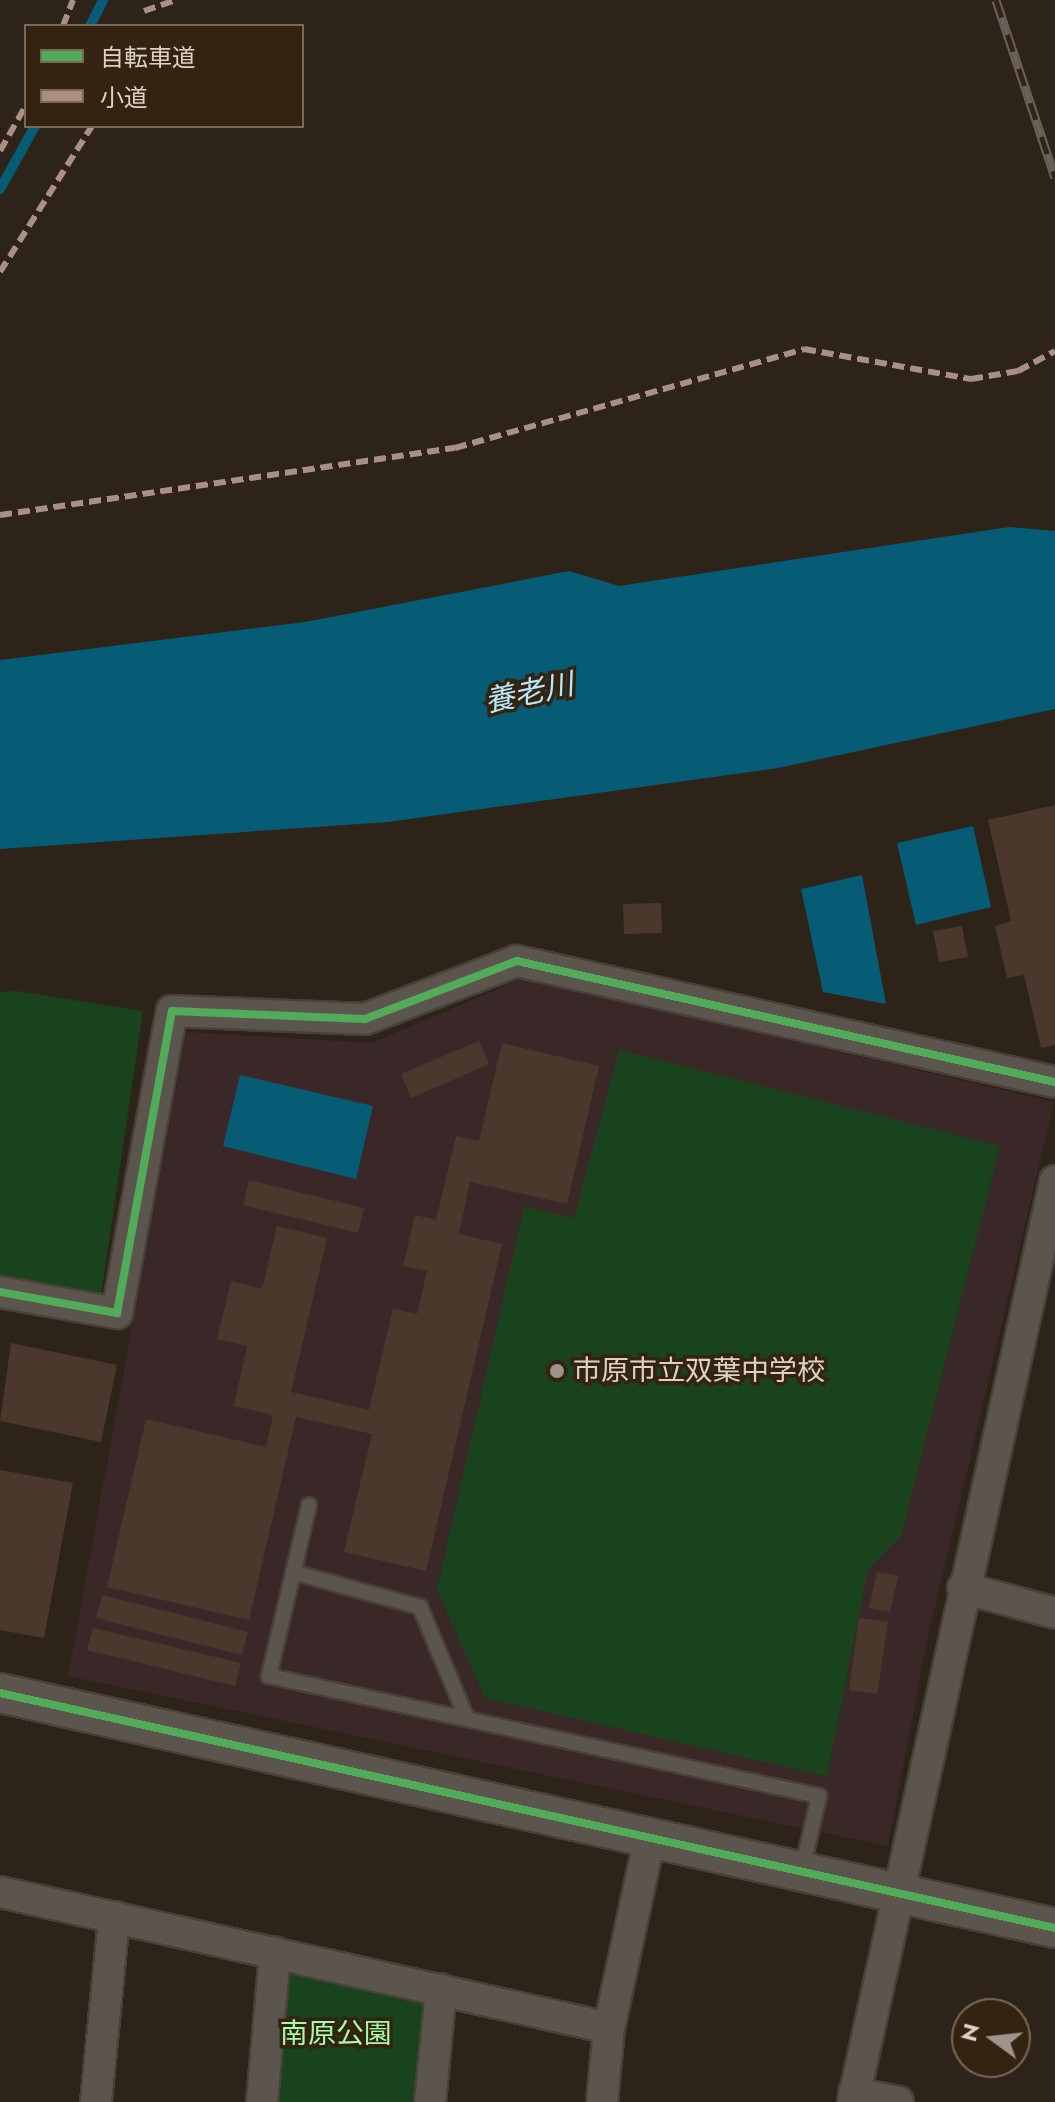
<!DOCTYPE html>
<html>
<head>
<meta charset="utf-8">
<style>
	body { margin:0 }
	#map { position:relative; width:1055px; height:2102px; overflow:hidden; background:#2d2319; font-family:Jost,"Noto Sans JP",sans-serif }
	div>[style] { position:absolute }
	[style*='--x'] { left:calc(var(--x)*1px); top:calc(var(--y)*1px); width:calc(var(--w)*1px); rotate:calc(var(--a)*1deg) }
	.industrial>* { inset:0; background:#3a2829 }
	.green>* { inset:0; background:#18431c }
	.water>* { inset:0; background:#065c74 }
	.stream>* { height:10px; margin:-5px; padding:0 5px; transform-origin:5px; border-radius:5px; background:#065c74 }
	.building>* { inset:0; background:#4b382c }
	.roads { filter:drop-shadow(2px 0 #494038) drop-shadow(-2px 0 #494038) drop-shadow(0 2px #494038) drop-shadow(0 -2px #494038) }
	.service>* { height:14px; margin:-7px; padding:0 7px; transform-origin:7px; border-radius:7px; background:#5c554d }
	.minor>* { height:30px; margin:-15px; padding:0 15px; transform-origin:15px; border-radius:15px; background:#5c554d }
	.tertiary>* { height:38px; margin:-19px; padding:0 19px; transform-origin:19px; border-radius:19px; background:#5c554d }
	.rail>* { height:9px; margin-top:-4.5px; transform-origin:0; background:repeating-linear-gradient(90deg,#352311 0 18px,#69625a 0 36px); box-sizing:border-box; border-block:2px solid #69625a }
	.quiet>* { height:6px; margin-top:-3px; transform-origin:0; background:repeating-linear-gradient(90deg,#ac8f84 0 12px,transparent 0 18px) }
	.cycleway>* { height:8px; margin:-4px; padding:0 4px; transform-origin:4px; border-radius:4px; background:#51ab58 }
	.dots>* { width:22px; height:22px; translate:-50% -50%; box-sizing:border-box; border:4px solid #352311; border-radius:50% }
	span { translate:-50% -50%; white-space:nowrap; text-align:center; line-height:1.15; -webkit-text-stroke:7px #352311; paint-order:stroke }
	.poi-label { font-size:28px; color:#ddd1c6 }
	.left { translate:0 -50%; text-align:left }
	.park-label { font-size:28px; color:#a3faa9 }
	.water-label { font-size:30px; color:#b9e8fb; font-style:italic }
	.legend { position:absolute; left:24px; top:24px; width:280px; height:104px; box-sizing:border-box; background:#352311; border:2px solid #786959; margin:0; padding:10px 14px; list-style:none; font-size:24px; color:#ddd1c6 }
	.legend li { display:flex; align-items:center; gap:16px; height:40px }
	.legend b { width:40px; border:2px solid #786959 }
	.north { position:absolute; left:951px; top:1998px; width:80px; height:80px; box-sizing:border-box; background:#352311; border:2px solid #786959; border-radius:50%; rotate:285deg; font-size:22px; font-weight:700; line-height:32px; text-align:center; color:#ddd1c6 }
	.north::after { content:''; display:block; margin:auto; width:28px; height:36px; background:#9f9489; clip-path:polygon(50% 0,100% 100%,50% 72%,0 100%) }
</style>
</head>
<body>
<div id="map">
	<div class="industrial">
		<div style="clip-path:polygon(523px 978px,1054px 1102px,927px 1641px,888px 1846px,68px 1676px,186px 1032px,372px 1043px)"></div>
	</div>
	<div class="green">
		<div style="clip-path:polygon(17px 991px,143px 1011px,101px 1295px,0 1276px,0 992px)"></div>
		<div style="clip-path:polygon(619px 1050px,1000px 1146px,901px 1536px,868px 1569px,827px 1776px,485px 1698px,437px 1590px,524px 1207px,574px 1218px)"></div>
		<div style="clip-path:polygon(275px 1953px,441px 1990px,430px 2102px,262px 2102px)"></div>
	</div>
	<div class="water">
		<div style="clip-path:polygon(1009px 527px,1055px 531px,1055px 709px,778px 768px,388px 822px,0 849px,0 660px,305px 622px,569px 571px,619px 586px)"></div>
		<div style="clip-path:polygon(973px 826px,991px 907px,916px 925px,897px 843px)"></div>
		<div style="clip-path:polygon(862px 875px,886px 1004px,823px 992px,801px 889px)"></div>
		<div style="clip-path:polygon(240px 1075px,373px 1106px,356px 1179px,223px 1146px)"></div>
	</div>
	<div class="stream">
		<div style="--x:90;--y:26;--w:29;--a:-63"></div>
		<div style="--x:0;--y:189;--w:72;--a:-60.9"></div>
	</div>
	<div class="building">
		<div style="clip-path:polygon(1055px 805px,1055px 1045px,1041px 1048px,1024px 975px,1007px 978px,995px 926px,1011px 921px,988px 820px)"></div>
		<div style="clip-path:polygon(661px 903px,662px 933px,624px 934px,623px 904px)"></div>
		<div style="clip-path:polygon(962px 926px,968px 957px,939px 962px,933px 931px)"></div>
		<div style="clip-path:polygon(479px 1041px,489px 1064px,411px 1098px,401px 1074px)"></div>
		<div style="clip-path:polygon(502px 1043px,599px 1066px,567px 1204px,470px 1182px,459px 1234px,502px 1244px,426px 1571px,344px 1552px,372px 1434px,296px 1417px,249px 1620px,107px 1587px,146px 1419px,266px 1447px,273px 1415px,234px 1406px,247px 1346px,217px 1339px,231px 1281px,262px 1289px,277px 1226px,327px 1238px,291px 1392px,369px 1410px,393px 1309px,417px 1314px,427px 1271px,403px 1266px,415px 1215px,436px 1220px,456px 1136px,479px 1141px)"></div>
		<div style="clip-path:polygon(249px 1180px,364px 1208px,358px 1233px,243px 1205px)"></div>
		<div style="clip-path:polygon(11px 1343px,117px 1365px,101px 1442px,0 1421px)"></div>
		<div style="clip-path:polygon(0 1470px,73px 1483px,44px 1638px,0 1630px)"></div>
		<div style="clip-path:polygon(877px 1572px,898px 1576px,890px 1612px,869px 1608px)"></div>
		<div style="clip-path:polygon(102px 1595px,248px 1632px,242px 1655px,96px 1618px)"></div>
		<div style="clip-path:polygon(859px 1618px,888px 1622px,877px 1694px,849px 1690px)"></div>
		<div style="clip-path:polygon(93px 1628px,241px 1663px,235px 1686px,87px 1650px)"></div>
	</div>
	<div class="roads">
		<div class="service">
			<div style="--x:309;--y:1505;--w:176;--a:103.2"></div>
			<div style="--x:269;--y:1676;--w:563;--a:12.31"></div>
			<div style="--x:819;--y:1796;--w:76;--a:102.9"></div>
			<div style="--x:293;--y:1572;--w:132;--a:15.4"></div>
			<div style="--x:420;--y:1607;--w:121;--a:67.2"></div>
		</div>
		<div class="minor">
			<div style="--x:0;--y:1292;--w:119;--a:10.2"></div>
			<div style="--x:117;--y:1313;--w:307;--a:-79.7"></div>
			<div style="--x:172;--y:1011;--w:193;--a:2.4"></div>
			<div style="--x:365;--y:1019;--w:163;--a:-20.9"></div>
			<div style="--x:517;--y:961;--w:551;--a:12.68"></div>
			<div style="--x:963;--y:1588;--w:95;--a:15.2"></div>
			<div style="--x:0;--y:1892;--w:624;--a:12.59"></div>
			<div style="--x:854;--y:2093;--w:45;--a:11.6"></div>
			<div style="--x:96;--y:2102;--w:186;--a:-84.4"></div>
			<div style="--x:262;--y:2102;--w:150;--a:-85"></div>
			<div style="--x:430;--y:2102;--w:113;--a:-84.4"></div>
			<div style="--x:602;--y:2102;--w:74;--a:-84.6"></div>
			<div style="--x:609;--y:2028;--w:191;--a:-77.9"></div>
			<div style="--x:853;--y:2102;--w:943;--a:-77.63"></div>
		</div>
		<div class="tertiary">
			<div style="--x:0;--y:1693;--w:1081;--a:12.56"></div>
		</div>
	</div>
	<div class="rail">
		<div style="--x:996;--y:0;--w:187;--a:71.6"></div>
	</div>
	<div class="quiet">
		<div style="--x:144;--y:11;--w:34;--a:-19"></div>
		<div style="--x:63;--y:26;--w:28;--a:-69"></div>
		<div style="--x:0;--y:151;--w:53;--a:-60.5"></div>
		<div style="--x:0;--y:272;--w:173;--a:-57.8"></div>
		<div style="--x:0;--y:515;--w:460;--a:-8.4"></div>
		<div style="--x:455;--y:448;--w:363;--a:-15.8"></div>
		<div style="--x:804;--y:349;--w:170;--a:10.2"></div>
		<div style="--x:971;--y:379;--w:48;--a:-9.7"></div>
		<div style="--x:1018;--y:371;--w:42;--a:-28.4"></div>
	</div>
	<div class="cycleway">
		<div style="--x:0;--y:1292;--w:119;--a:10.2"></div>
		<div style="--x:117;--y:1313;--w:307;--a:-79.7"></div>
		<div style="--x:172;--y:1011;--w:193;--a:2.4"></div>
		<div style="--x:365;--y:1019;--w:163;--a:-20.9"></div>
		<div style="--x:517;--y:961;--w:551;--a:12.68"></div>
		<div style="--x:0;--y:1693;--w:1081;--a:12.56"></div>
	</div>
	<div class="dots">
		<div style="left:557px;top:1371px;background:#9f9489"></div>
	</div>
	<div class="poi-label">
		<span class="left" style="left:573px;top:1371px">市原市立双葉中学校</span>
	</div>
	<div class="park-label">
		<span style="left:336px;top:2034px">南原公園</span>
	</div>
	<div class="water-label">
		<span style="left:529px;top:693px;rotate:-12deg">養老川</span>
	</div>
	<ul class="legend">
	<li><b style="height:10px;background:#51ab58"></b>自転車道</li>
	<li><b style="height:10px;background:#ac8f84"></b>小道</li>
	</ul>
	<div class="north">N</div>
</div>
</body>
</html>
